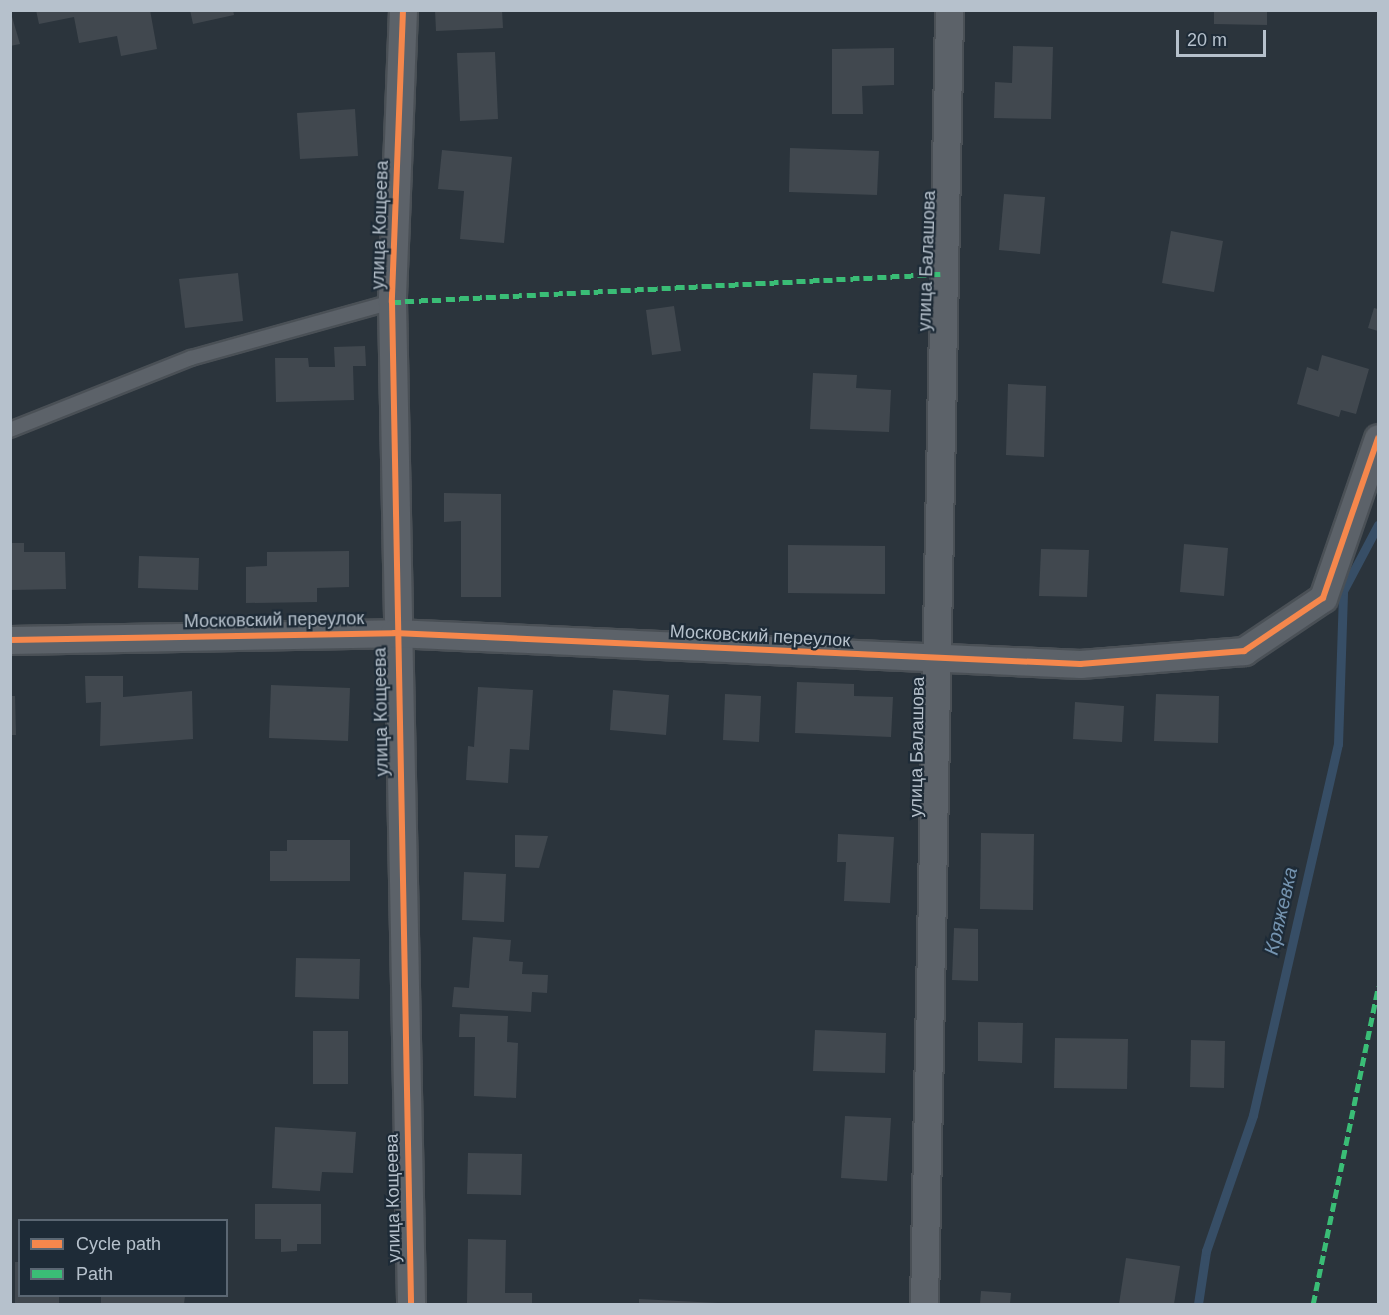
<!DOCTYPE html>
<html>
<head>
<meta charset="utf-8">
<style>
	body { margin:0 }
	#map { position:relative; width:1389px; height:1315px; overflow:hidden; background:#2b343c; font-family:Helvetica,sans-serif }
	div>[style] { position:absolute }
	[style*='--x'] { left:calc(var(--x)*1px); top:calc(var(--y)*1px); width:calc(var(--w)*1px); rotate:calc(var(--a)*1deg) }
	.stream>* { height:9px; margin:-4.5px; padding:0 4.5px; transform-origin:4.5px; border-radius:4.5px; background:#374e66 }
	.building>* { inset:0; background:#41484f }
	.roads { filter:drop-shadow(2px 0 #4a5056) drop-shadow(-2px 0 #4a5056) drop-shadow(0 2px #4a5056) drop-shadow(0 -2px #4a5056) }
	.lane>* { height:14px; margin:-7px; padding:0 7px; transform-origin:7px; border-radius:7px; background:#5c6269 }
	.street>* { height:27px; margin:-13.5px; padding:0 13.5px; transform-origin:13.5px; border-radius:13.5px; background:#5c6269 }
	.quiet>* { height:4.5px; margin-top:-2.25px; transform-origin:0; background:repeating-linear-gradient(90deg,#3abd76 0 9px,transparent 0 13.5px) }
	.cycleway>* { height:6px; margin:-3px; padding:0 3px; transform-origin:3px; border-radius:3px; background:#f5874c }
	span { translate:-50% -50%; white-space:nowrap; text-align:center; line-height:1.15; -webkit-text-stroke:4.5px #1e2b37; paint-order:stroke }
	.street-label { font-size:18px; color:#b6c1cc }
	.water-label { font-size:20px; color:#7594b0; font-style:italic }
	.frame { position:absolute; inset:0; border:12px solid #b6c1cc; pointer-events:none }
	.legend { position:absolute; left:18px; top:1219px; width:210px; height:78px; box-sizing:border-box; background:#1e2b37; border:2px solid #5b6773; margin:0; padding:8px 10px; list-style:none; font-size:18px; color:#b6c1cc }
	.legend li { display:flex; align-items:center; gap:12px; height:30px }
	.legend b { width:30px; border:2px solid #5b6773 }
	.scale { position:absolute; left:1176px; top:30px; width:90px; height:27px; box-sizing:border-box; border:3px solid #b6c1cc; border-top:0; padding-left:8px; font-size:18px; line-height:21px; white-space:nowrap; color:#b6c1cc; -webkit-text-stroke:4px #1e2b37; paint-order:stroke }
</style>
</head>
<body>
<div id="map">
	<div class="stream">
		<div style="--x:1198;--y:1304;--w:54;--a:-81.4"></div>
		<div style="--x:1206;--y:1251;--w:144;--a:-70.9"></div>
		<div style="--x:1253;--y:1115;--w:381;--a:-77.1"></div>
		<div style="--x:1338;--y:744;--w:153;--a:-88.1"></div>
		<div style="--x:1343;--y:591;--w:75;--a:-62.1"></div>
	</div>
	<div class="building">
		<div style="clip-path:polygon(10px 10px,20px 44px,10px 46px)"></div>
		<div style="clip-path:polygon(36px 10px,150px 10px,157px 49px,121px 56px,117px 36px,79px 43px,74px 17px,39px 24px)"></div>
		<div style="clip-path:polygon(190px 10px,233px 10px,234px 15px,193px 24px)"></div>
		<div style="clip-path:polygon(435px 10px,502px 10px,503px 28px,436px 31px)"></div>
		<div style="clip-path:polygon(1214px 10px,1267px 10px,1267px 25px,1214px 24px)"></div>
		<div style="clip-path:polygon(1013px 46px,1053px 47px,1051px 119px,994px 118px,995px 82px,1012px 83px)"></div>
		<div style="clip-path:polygon(894px 48px,894px 85px,862px 86px,863px 114px,832px 114px,832px 49px)"></div>
		<div style="clip-path:polygon(495px 52px,498px 119px,460px 121px,457px 53px)"></div>
		<div style="clip-path:polygon(355px 109px,358px 156px,300px 159px,297px 113px)"></div>
		<div style="clip-path:polygon(790px 148px,879px 151px,877px 195px,789px 192px)"></div>
		<div style="clip-path:polygon(442px 150px,512px 157px,504px 243px,460px 239px,464px 191px,438px 189px)"></div>
		<div style="clip-path:polygon(1004px 194px,1045px 197px,1040px 254px,999px 250px)"></div>
		<div style="clip-path:polygon(1171px 231px,1223px 241px,1214px 292px,1162px 283px)"></div>
		<div style="clip-path:polygon(238px 273px,243px 321px,185px 328px,179px 279px)"></div>
		<div style="clip-path:polygon(674px 306px,681px 351px,652px 355px,646px 310px)"></div>
		<div style="clip-path:polygon(1374px 308px,1378px 309px,1378px 331px,1368px 328px)"></div>
		<div style="clip-path:polygon(365px 346px,366px 366px,353px 366px,354px 400px,276px 402px,275px 358px,308px 358px,309px 367px,335px 367px,334px 347px)"></div>
		<div style="clip-path:polygon(1322px 355px,1369px 369px,1356px 414px,1341px 410px,1339px 417px,1297px 404px,1307px 367px,1318px 371px)"></div>
		<div style="clip-path:polygon(813px 373px,857px 375px,856px 388px,891px 390px,889px 432px,810px 429px)"></div>
		<div style="clip-path:polygon(1008px 384px,1046px 386px,1044px 457px,1006px 455px)"></div>
		<div style="clip-path:polygon(444px 493px,501px 494px,501px 597px,461px 597px,461px 521px,444px 522px)"></div>
		<div style="clip-path:polygon(10px 543px,24px 543px,24px 552px,65px 552px,66px 589px,10px 590px)"></div>
		<div style="clip-path:polygon(1184px 544px,1228px 548px,1224px 596px,1180px 592px)"></div>
		<div style="clip-path:polygon(788px 545px,885px 546px,885px 594px,788px 593px)"></div>
		<div style="clip-path:polygon(1041px 549px,1089px 550px,1087px 597px,1039px 596px)"></div>
		<div style="clip-path:polygon(349px 551px,349px 587px,317px 588px,317px 602px,246px 603px,246px 567px,267px 566px,267px 552px)"></div>
		<div style="clip-path:polygon(139px 556px,199px 558px,198px 590px,138px 588px)"></div>
		<div style="clip-path:polygon(85px 676px,123px 676px,123px 697px,192px 691px,193px 739px,100px 746px,101px 702px,86px 703px)"></div>
		<div style="clip-path:polygon(797px 682px,854px 684px,854px 696px,893px 697px,891px 737px,795px 733px)"></div>
		<div style="clip-path:polygon(271px 685px,350px 688px,348px 741px,269px 738px)"></div>
		<div style="clip-path:polygon(478px 687px,533px 690px,529px 750px,510px 749px,508px 783px,466px 780px,468px 746px,474px 747px)"></div>
		<div style="clip-path:polygon(613px 690px,669px 695px,666px 735px,610px 730px)"></div>
		<div style="clip-path:polygon(725px 694px,761px 696px,759px 742px,723px 740px)"></div>
		<div style="clip-path:polygon(1156px 694px,1219px 696px,1218px 743px,1154px 741px)"></div>
		<div style="clip-path:polygon(10px 696px,15px 696px,16px 735px,10px 735px)"></div>
		<div style="clip-path:polygon(1075px 702px,1124px 706px,1122px 742px,1073px 739px)"></div>
		<div style="clip-path:polygon(981px 833px,1034px 834px,1033px 910px,980px 909px)"></div>
		<div style="clip-path:polygon(838px 834px,894px 837px,890px 903px,844px 901px,846px 862px,837px 862px)"></div>
		<div style="clip-path:polygon(515px 835px,548px 836px,539px 868px,515px 867px)"></div>
		<div style="clip-path:polygon(287px 840px,350px 840px,350px 881px,270px 881px,270px 851px,287px 851px)"></div>
		<div style="clip-path:polygon(464px 872px,506px 874px,504px 922px,462px 920px)"></div>
		<div style="clip-path:polygon(954px 928px,978px 929px,978px 981px,952px 980px)"></div>
		<div style="clip-path:polygon(473px 937px,511px 940px,509px 961px,523px 962px,522px 974px,548px 975px,547px 993px,532px 992px,531px 1012px,452px 1007px,454px 987px,469px 988px)"></div>
		<div style="clip-path:polygon(296px 958px,360px 959px,359px 999px,295px 997px)"></div>
		<div style="clip-path:polygon(460px 1014px,508px 1016px,507px 1042px,518px 1043px,516px 1098px,474px 1096px,475px 1037px,459px 1037px)"></div>
		<div style="clip-path:polygon(978px 1022px,1023px 1023px,1022px 1063px,978px 1061px)"></div>
		<div style="clip-path:polygon(815px 1030px,886px 1033px,885px 1073px,813px 1071px)"></div>
		<div style="clip-path:polygon(313px 1031px,348px 1031px,348px 1084px,313px 1084px)"></div>
		<div style="clip-path:polygon(1055px 1038px,1128px 1039px,1127px 1089px,1054px 1088px)"></div>
		<div style="clip-path:polygon(1191px 1040px,1225px 1041px,1224px 1088px,1190px 1087px)"></div>
		<div style="clip-path:polygon(845px 1116px,891px 1118px,887px 1181px,841px 1178px)"></div>
		<div style="clip-path:polygon(275px 1127px,356px 1132px,353px 1173px,322px 1172px,320px 1191px,272px 1188px)"></div>
		<div style="clip-path:polygon(468px 1153px,522px 1154px,521px 1195px,467px 1194px)"></div>
		<div style="clip-path:polygon(255px 1204px,321px 1204px,321px 1244px,297px 1244px,297px 1251px,281px 1252px,281px 1239px,255px 1239px)"></div>
		<div style="clip-path:polygon(468px 1239px,506px 1240px,505px 1293px,532px 1293px,532px 1304px,467px 1304px)"></div>
		<div style="clip-path:polygon(1126px 1258px,1180px 1266px,1174px 1304px,1119px 1304px)"></div>
		<div style="clip-path:polygon(15px 1262px,20px 1262px,20px 1296px,59px 1296px,59px 1304px,15px 1304px)"></div>
		<div style="clip-path:polygon(981px 1291px,1011px 1293px,1010px 1304px,980px 1304px)"></div>
		<div style="clip-path:polygon(101px 1296px,185px 1296px,184px 1304px,101px 1304px)"></div>
		<div style="clip-path:polygon(639px 1299px,718px 1303px,718px 1304px,639px 1304px)"></div>
	</div>
	<div class="roads">
		<div class="lane">
			<div style="--x:10;--y:430;--w:195;--a:-21.7"></div>
			<div style="--x:191;--y:358;--w:209;--a:-15.6"></div>
		</div>
		<div class="street">
			<div style="--x:403;--y:10;--w:292;--a:92.2"></div>
			<div style="--x:392;--y:302;--w:1002;--a:88.91"></div>
			<div style="--x:10;--y:640;--w:384;--a:-1"></div>
			<div style="--x:394;--y:633;--w:687;--a:2.59"></div>
			<div style="--x:1080;--y:664;--w:165;--a:-4.5"></div>
			<div style="--x:1244;--y:651;--w:95;--a:-33.9"></div>
			<div style="--x:1323;--y:598;--w:169;--a:-71"></div>
			<div style="--x:924;--y:1304;--w:1294;--a:-88.89"></div>
		</div>
	</div>
	<div class="quiet">
		<div style="--x:392;--y:302;--w:550;--a:-2.92"></div>
		<div style="--x:1313;--y:1304;--w:324;--a:-78.4"></div>
	</div>
	<div class="cycleway">
		<div style="--x:403;--y:10;--w:292;--a:92.2"></div>
		<div style="--x:392;--y:302;--w:1002;--a:88.91"></div>
		<div style="--x:10;--y:640;--w:384;--a:-1"></div>
		<div style="--x:394;--y:633;--w:687;--a:2.59"></div>
		<div style="--x:1080;--y:664;--w:165;--a:-4.5"></div>
		<div style="--x:1244;--y:651;--w:95;--a:-33.9"></div>
		<div style="--x:1323;--y:598;--w:169;--a:-71"></div>
	</div>
	<div class="street-label">
		<span style="left:380px;top:225px;rotate:-88deg">улица Кощеева</span>
		<span style="left:927px;top:261px;rotate:-88deg">улица Балашова</span>
		<span style="left:274px;top:620px;rotate:-1deg">Московский переулок</span>
		<span style="left:760px;top:636px;rotate:3deg">Московский переулок</span>
		<span style="left:381px;top:712px;rotate:-91deg">улица Кощеева</span>
		<span style="left:917px;top:747px;rotate:-89deg">улица Балашова</span>
		<span style="left:393px;top:1198px;rotate:-91deg">улица Кощеева</span>
	</div>
	<div class="water-label">
		<span style="left:1281px;top:911px;rotate:-77deg">Кряжевка</span>
	</div>
	<div class="frame"></div>
	<ul class="legend">
	<li><b style="height:8px;background:#f5874c"></b>Cycle path</li>
	<li><b style="height:8px;background:#3abd76"></b>Path</li>
	</ul>
	<div class="scale">20 m</div>
</div>
</body>
</html>
